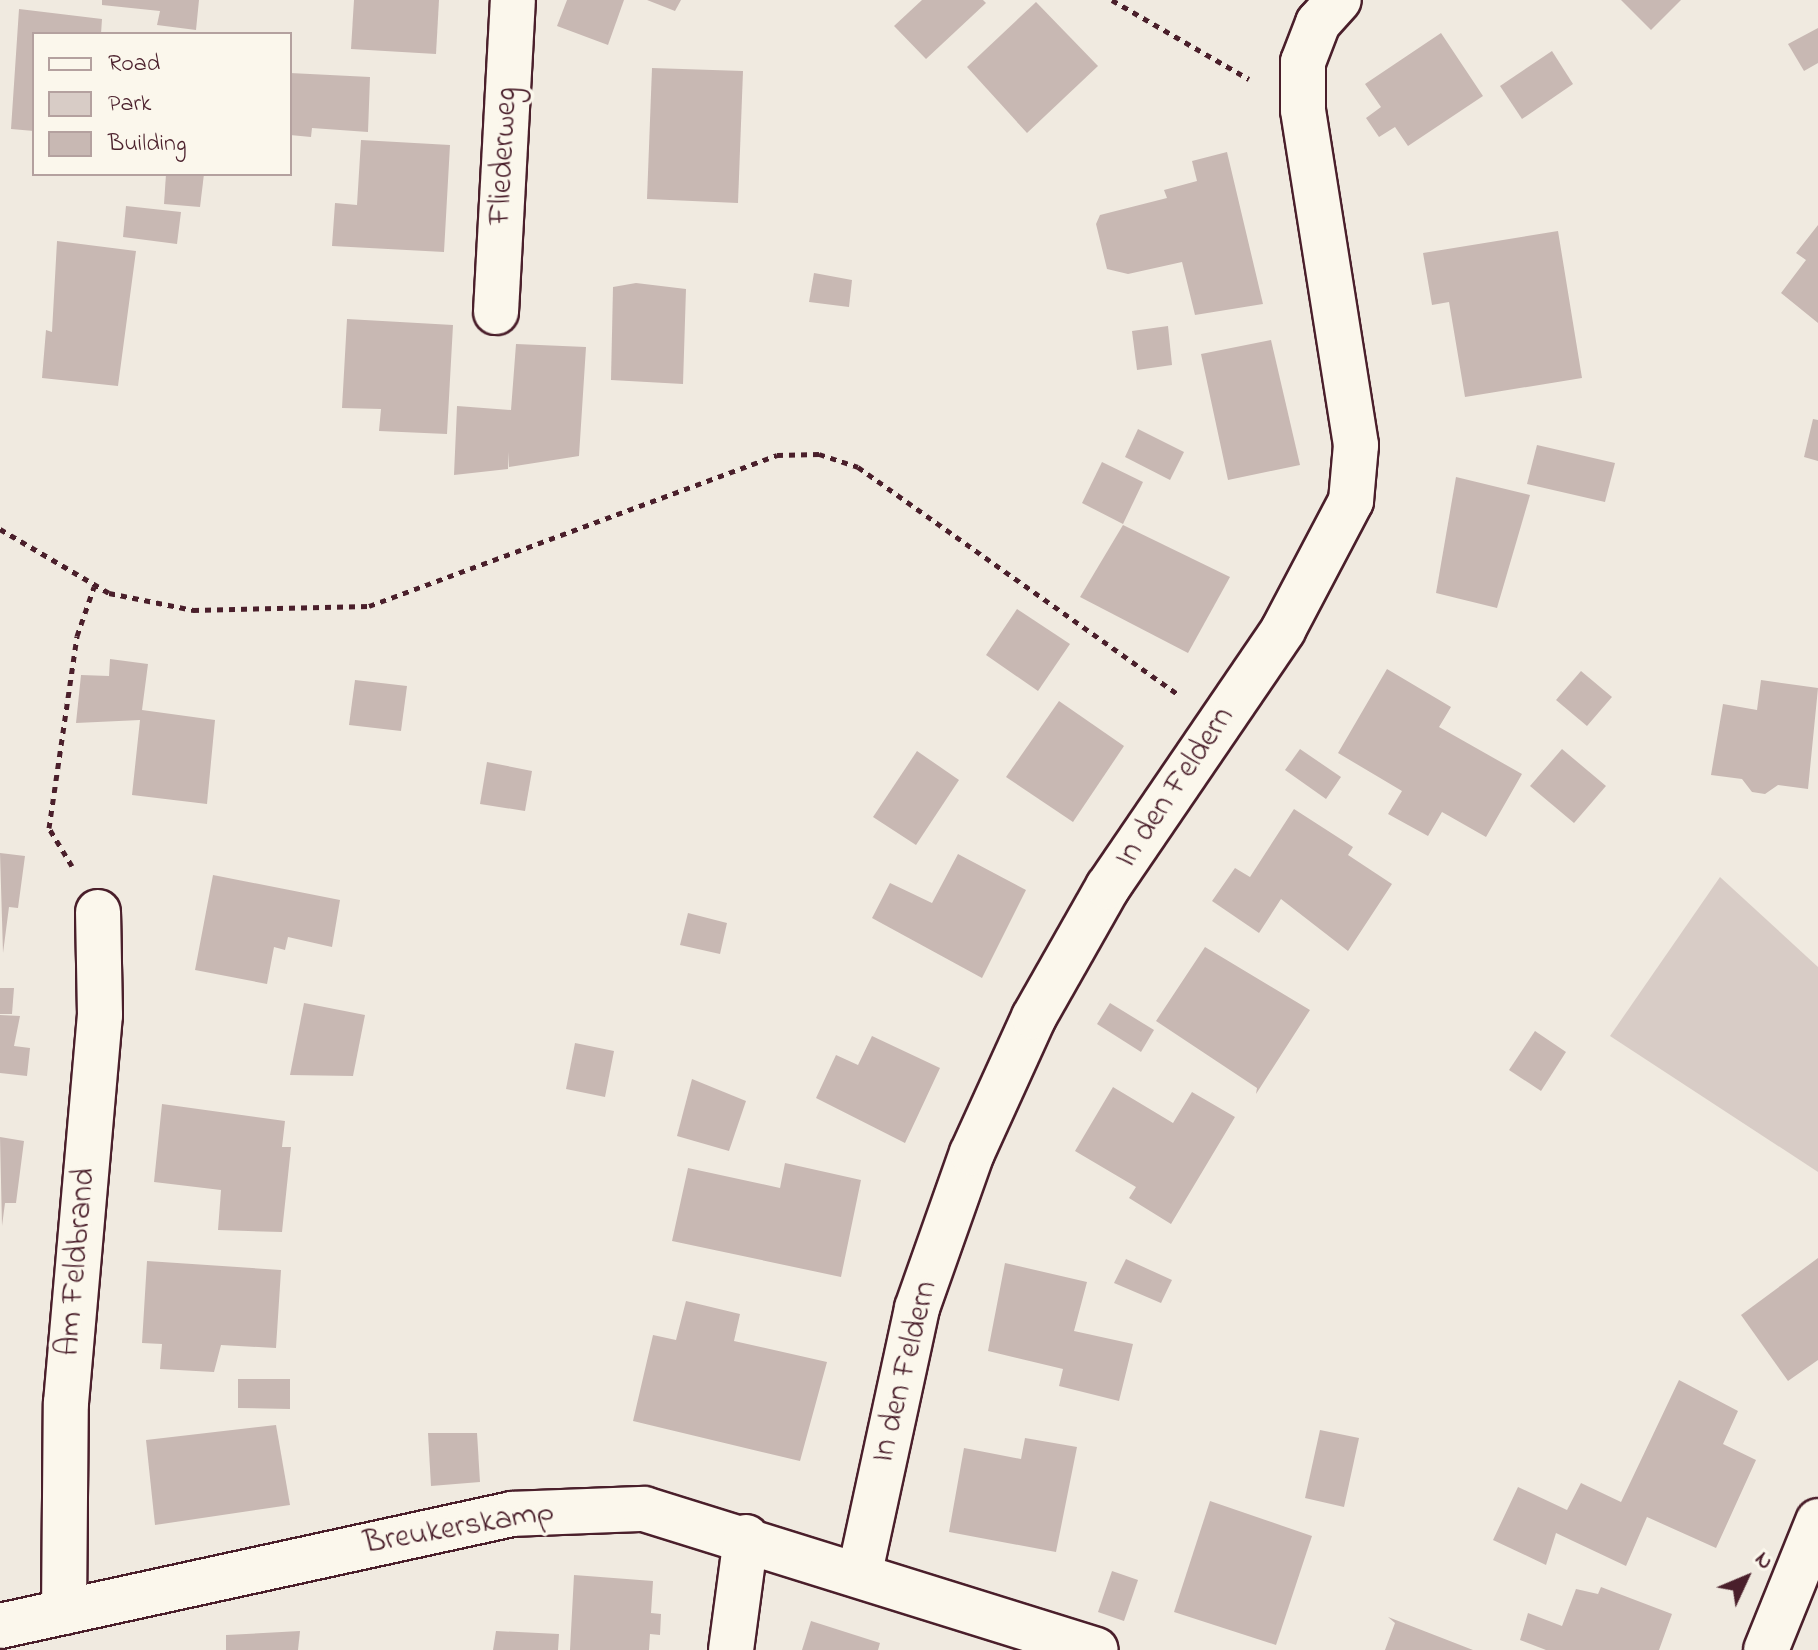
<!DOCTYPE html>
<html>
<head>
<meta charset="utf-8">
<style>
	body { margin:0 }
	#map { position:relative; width:1818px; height:1650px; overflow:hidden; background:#f0eae0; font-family:"Indie Flower",sans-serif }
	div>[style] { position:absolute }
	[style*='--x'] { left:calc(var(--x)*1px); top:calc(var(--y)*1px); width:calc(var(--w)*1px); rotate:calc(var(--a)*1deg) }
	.green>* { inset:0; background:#d8ccc6 }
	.building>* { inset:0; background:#c8b8b3 }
	.path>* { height:5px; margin-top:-2.5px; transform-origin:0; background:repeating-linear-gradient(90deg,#4a1f2b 0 6px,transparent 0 12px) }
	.roads { filter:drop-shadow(2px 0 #4a1f2b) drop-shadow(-2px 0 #4a1f2b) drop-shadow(0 2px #4a1f2b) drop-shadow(0 -2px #4a1f2b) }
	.minor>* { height:44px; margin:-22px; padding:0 22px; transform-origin:22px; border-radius:22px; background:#fbf7ec }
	span { translate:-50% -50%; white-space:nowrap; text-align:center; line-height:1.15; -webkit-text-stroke:7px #fbf7ec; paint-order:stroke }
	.street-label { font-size:32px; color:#4a1f2b }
	.legend { position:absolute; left:32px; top:32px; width:260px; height:144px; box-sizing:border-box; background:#fbf7ec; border:2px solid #b4a19f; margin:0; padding:10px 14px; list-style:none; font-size:24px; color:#4a1f2b }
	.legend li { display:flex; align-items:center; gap:16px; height:40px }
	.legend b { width:40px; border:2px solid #b4a19f }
	.north { position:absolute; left:1706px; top:1538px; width:80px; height:80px; -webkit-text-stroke:6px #fbf7ec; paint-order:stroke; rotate:46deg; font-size:22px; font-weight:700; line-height:32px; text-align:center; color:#4a1f2b }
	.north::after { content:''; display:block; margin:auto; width:28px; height:36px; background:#4a1f2b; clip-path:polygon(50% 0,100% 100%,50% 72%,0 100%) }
</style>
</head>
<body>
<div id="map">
	<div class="green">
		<div style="clip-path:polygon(1720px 877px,1818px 967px,1818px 1172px,1610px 1036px)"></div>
	</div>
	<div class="building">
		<div style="clip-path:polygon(102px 0,199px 0,196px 30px,157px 25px,160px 11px,102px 5px)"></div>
		<div style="clip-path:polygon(354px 0,439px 0,436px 54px,351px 49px)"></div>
		<div style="clip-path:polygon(567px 0,624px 0,608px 45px,557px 26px)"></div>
		<div style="clip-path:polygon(647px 0,681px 0,675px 11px)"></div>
		<div style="clip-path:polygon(922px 0,983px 0,986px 3px,926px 59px,894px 26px)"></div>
		<div style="clip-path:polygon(1621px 0,1681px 0,1651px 30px)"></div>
		<div style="clip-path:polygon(1036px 2px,1098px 66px,1027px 133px,967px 67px)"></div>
		<div style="clip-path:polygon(19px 9px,102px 19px,101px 34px,34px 34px,34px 131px,11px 129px)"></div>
		<div style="clip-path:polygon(1818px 28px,1818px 63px,1804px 71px,1788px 44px)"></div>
		<div style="clip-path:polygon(1441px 33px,1483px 96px,1408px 146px,1395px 127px,1379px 137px,1366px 118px,1381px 107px,1365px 84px)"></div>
		<div style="clip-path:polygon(1552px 51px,1573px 84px,1522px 119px,1500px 86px)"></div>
		<div style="clip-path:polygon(652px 68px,743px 71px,738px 203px,647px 199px)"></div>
		<div style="clip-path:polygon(290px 73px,370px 77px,368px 132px,312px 128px,311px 137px,290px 135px)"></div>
		<div style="clip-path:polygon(361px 140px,450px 145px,444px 252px,332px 246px,335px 203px,357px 205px)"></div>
		<div style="clip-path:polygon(1227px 152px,1263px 304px,1195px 315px,1182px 262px,1128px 274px,1107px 269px,1096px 224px,1100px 215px,1167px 198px,1164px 190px,1197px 181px,1192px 161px)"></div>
		<div style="clip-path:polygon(166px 174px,204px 174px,200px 207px,164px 204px)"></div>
		<div style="clip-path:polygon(126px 206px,181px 212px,177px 244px,123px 237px)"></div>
		<div style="clip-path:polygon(1818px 225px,1818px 323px,1781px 293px,1806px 260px,1796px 253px)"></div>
		<div style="clip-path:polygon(1558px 231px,1582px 378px,1465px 397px,1449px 302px,1432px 305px,1423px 253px)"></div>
		<div style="clip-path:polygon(57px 241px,136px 251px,118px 386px,42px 378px,46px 330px,52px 332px)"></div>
		<div style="clip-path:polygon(814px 273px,852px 280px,849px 307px,809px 302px)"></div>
		<div style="clip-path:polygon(636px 283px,686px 289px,683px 384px,611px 380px,613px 287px)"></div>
		<div style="clip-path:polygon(347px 319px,453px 325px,447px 434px,379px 431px,381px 409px,342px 408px)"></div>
		<div style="clip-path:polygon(1168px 326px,1172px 365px,1137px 370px,1132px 331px)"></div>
		<div style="clip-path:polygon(1271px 340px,1300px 465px,1228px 480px,1201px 354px)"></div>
		<div style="clip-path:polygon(516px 344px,586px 347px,579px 456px,509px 467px,509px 452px,508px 469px,454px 475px,457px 406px,511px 410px)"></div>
		<div style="clip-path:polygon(1813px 419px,1818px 420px,1818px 461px,1804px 457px)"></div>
		<div style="clip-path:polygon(1138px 429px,1184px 452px,1170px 480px,1125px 457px)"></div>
		<div style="clip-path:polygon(1537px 445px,1615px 463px,1605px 502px,1527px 484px)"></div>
		<div style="clip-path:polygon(1102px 462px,1143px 482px,1123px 524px,1082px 503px)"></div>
		<div style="clip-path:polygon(1456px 477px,1530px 495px,1497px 608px,1436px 593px)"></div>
		<div style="clip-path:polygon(1123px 525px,1230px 577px,1188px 653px,1080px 597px)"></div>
		<div style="clip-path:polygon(1017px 609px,1070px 644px,1038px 691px,986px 655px)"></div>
		<div style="clip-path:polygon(110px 659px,148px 664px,142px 710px,215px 720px,207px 804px,132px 795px,140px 720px,76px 723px,81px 675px,109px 676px)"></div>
		<div style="clip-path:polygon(1387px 669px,1451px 707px,1439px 727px,1522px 774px,1486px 837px,1442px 812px,1428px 836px,1388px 814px,1402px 791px,1338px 753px)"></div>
		<div style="clip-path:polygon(1581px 671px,1612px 697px,1587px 726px,1556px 700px)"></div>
		<div style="clip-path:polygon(355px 680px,407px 686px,401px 731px,349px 725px)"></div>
		<div style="clip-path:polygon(1761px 680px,1818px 688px,1808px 789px,1778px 785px,1765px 794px,1752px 792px,1742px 779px,1711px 775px,1723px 704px,1757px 710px)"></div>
		<div style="clip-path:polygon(1059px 701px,1124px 746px,1073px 822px,1006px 777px)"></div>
		<div style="clip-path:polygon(1300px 749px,1341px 777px,1326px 799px,1285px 770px)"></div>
		<div style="clip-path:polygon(1562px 749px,1606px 786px,1574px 823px,1530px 786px)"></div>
		<div style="clip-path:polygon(917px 751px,959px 780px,916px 845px,873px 817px)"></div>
		<div style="clip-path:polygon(487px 762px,532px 771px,525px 811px,480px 804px)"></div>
		<div style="clip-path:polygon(1294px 809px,1353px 847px,1348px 855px,1392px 884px,1348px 951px,1281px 899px,1259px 933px,1212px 901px,1235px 868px,1250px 877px)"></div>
		<div style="clip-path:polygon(0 853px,25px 856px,18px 908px,9px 907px,3px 953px)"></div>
		<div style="clip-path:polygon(958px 854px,1026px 890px,982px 978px,872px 918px,890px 883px,932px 903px)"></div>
		<div style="clip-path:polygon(213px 875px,340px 900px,332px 947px,288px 937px,285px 950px,274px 947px,267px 984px,195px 970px)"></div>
		<div style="clip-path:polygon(688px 913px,727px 923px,720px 954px,680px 945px)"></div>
		<div style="clip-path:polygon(1205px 947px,1310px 1010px,1256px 1094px,1257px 1088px,1156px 1021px)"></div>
		<div style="clip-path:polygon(0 988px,14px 988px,12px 1014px,0 1014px)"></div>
		<div style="clip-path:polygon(304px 1003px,365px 1015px,353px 1076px,290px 1075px)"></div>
		<div style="clip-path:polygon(1110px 1003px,1154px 1030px,1141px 1052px,1097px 1024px)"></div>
		<div style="clip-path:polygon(0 1015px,20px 1016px,14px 1046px,30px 1048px,27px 1076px,0 1073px)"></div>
		<div style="clip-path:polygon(1535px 1031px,1566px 1052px,1541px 1091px,1509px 1070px)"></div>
		<div style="clip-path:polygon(872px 1036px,940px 1068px,905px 1143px,816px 1098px,836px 1055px,858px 1065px)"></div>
		<div style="clip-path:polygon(575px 1043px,614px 1051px,605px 1097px,566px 1089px)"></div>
		<div style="clip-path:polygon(692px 1079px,746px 1101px,729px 1151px,677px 1136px)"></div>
		<div style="clip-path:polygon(1113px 1087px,1173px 1123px,1192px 1092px,1235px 1117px,1171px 1224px,1129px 1198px,1136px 1187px,1075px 1151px)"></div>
		<div style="clip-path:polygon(162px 1104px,285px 1121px,282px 1147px,291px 1147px,282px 1232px,218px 1230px,221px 1190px,154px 1182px)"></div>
		<div style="clip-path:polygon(0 1137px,24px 1141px,16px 1203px,5px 1203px,2px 1226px)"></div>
		<div style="clip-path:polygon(785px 1163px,861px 1180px,841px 1277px,672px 1241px,688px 1168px,780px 1188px)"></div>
		<div style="clip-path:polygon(1818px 1258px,1818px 1360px,1788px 1381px,1741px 1315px)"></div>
		<div style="clip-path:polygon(1126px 1259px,1172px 1280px,1161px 1303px,1114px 1283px)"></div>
		<div style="clip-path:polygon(147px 1261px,281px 1270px,276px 1348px,221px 1345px,214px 1372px,160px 1369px,162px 1344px,142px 1343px)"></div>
		<div style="clip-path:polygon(1005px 1263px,1087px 1282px,1074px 1331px,1133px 1344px,1119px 1401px,1059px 1386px,1063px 1369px,988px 1351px)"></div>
		<div style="clip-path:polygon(686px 1301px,740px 1314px,734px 1341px,827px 1362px,800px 1461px,633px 1421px,653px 1335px,676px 1340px)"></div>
		<div style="clip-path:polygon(238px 1379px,290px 1379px,290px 1409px,238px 1408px)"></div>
		<div style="clip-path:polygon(1679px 1380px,1738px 1411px,1723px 1444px,1756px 1460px,1716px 1548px,1647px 1517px,1626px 1566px,1556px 1533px,1546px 1565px,1493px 1540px,1518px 1487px,1567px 1510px,1581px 1483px,1621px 1502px)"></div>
		<div style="clip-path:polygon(276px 1425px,290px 1505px,155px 1525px,146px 1440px)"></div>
		<div style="clip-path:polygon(1320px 1430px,1359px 1438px,1344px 1507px,1305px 1498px)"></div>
		<div style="clip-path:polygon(428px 1433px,477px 1433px,480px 1482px,431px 1486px)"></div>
		<div style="clip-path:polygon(1025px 1438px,1077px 1447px,1056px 1552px,949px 1532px,964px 1448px,1021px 1459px)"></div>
		<div style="clip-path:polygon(1210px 1501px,1312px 1536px,1276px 1645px,1174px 1612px)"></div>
		<div style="clip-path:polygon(1112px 1571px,1138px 1580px,1124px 1621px,1098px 1612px)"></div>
		<div style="clip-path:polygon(574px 1575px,653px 1581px,651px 1613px,661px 1614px,660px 1635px,650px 1634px,649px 1650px,570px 1650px)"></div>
		<div style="clip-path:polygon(1601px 1587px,1672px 1614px,1659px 1650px,1546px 1650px,1520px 1640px,1528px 1613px,1562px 1626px,1576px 1589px,1598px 1594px)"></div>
		<div style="clip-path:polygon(1388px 1617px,1473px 1650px,1385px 1650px,1395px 1623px)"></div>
		<div style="clip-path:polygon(811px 1621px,880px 1643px,878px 1650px,802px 1650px)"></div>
		<div style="clip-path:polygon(300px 1631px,298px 1650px,226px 1650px,226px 1635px)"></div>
		<div style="clip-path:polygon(496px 1631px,559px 1634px,558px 1650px,493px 1650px)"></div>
	</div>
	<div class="path">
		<div style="--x:1112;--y:0;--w:158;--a:30"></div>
		<div style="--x:0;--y:529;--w:126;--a:30.4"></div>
		<div style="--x:109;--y:593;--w:86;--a:11.4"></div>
		<div style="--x:193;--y:610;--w:176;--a:-1.3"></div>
		<div style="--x:369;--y:606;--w:435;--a:-20.3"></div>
		<div style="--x:777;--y:455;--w:42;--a:-1.4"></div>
		<div style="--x:819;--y:454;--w:41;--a:18.4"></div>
		<div style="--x:858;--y:467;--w:392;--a:35.4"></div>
		<div style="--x:72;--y:866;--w:44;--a:-121.2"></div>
		<div style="--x:49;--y:828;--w:194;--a:-81.7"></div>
		<div style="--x:77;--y:636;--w:52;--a:-70.9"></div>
	</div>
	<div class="roads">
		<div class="minor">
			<div style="--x:496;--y:312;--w:312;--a:-86.9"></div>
			<div style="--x:860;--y:1572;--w:270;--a:-77.8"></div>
			<div style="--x:917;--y:1308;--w:164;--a:-70.5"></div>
			<div style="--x:972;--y:1153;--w:149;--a:-65.5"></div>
			<div style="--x:1034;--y:1017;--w:150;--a:-60.4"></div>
			<div style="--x:1108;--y:887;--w:311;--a:-55.7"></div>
			<div style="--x:1283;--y:630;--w:146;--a:-62.2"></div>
			<div style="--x:1351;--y:501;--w:56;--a:-84.9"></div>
			<div style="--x:1356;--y:445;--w:339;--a:-99"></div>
			<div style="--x:1303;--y:110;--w:48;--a:-90"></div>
			<div style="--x:1303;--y:62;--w:42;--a:-69"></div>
			<div style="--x:1318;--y:23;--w:31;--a:-48"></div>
			<div style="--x:64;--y:1612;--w:209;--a:-89.5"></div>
			<div style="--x:66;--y:1403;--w:389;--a:-85"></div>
			<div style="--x:100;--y:1015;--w:103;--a:-91.1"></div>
			<div style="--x:0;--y:1626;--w:524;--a:-12.34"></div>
			<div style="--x:512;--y:1514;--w:132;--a:-2.2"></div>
			<div style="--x:644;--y:1509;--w:473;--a:17.3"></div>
			<div style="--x:731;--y:1650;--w:114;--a:-82.4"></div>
			<div style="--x:1766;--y:1650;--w:139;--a:-68"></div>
		</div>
	</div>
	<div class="street-label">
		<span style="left:505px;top:156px;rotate:-87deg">Fliederweg</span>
		<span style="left:1176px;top:788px;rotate:-56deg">In den Feldern</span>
		<span style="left:78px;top:1262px;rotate:-85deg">Am Feldbrand</span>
		<span style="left:906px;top:1372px;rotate:-76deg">In den Feldern</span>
		<span style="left:459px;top:1529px;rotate:-10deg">Breukerskamp</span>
	</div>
	<ul class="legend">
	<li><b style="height:10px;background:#fbf7ec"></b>Road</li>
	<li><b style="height:22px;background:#d8ccc6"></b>Park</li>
	<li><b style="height:22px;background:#c8b8b3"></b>Building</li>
	</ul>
	<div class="north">N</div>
</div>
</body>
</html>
